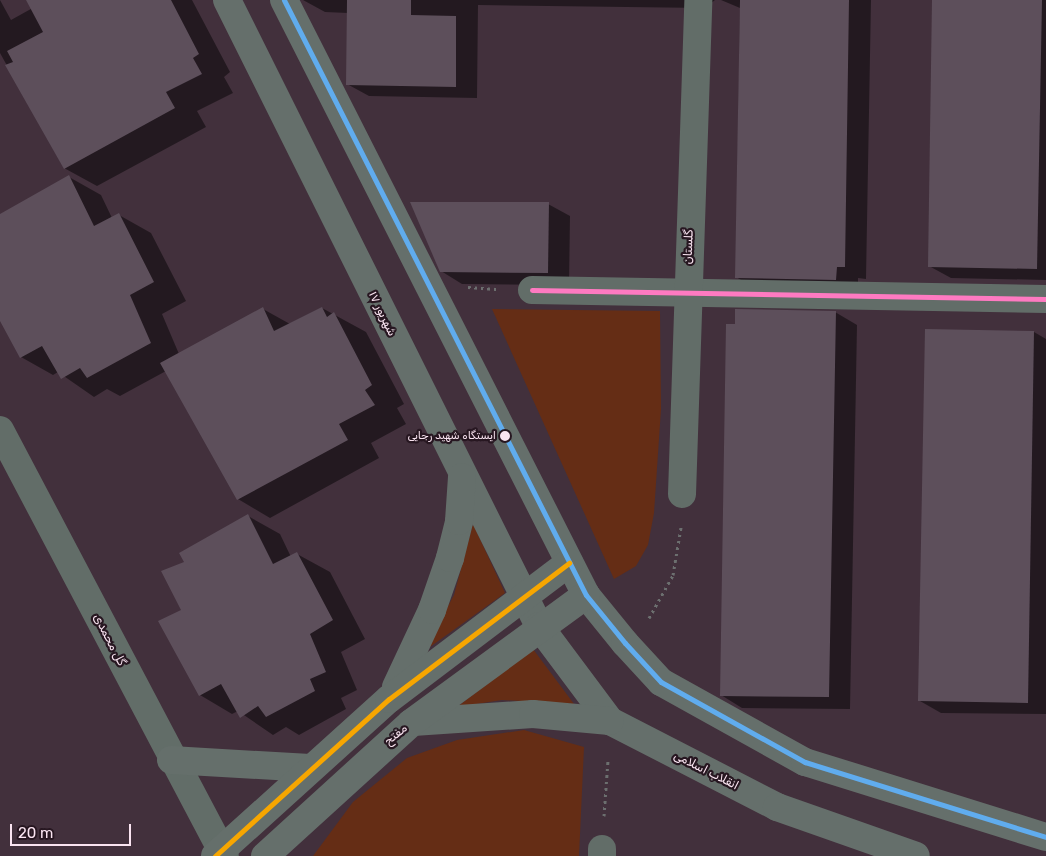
<!DOCTYPE html>
<html>
<head>
<meta charset="utf-8">
<style>
	body { margin:0 }
	#map { position:relative; width:1046px; height:856px; overflow:hidden; background:#42303c; font-family:Rubik,Cairo,sans-serif }
	div>[style] { position:absolute }
	[style*='--x'] { left:calc(var(--x)*1px); top:calc(var(--y)*1px); width:calc(var(--w)*1px); rotate:calc(var(--a)*1deg) }
	.green>* { inset:0; background:#652d15 }
	.shadow>* { inset:0; background:#0007 }
	.building>* { inset:0; background:#5d4f5b }
	.path>* { height:3px; margin-top:-1.5px; transform-origin:0; background:repeating-linear-gradient(90deg,#6c6f6f 0 2.5px,transparent 0 6.5px) }
	.street>* { height:28px; margin:-14px; padding:0 14px; transform-origin:14px; border-radius:14px; background:#626d68 }
	.secondary>* { height:28px; margin:-14px; padding:0 14px; transform-origin:14px; border-radius:14px; background:#656f6b }
	.bus-1>* { height:5px; margin:-2.5px; padding:0 2.5px; transform-origin:2.5px; border-radius:2.5px; background:#60acee }
	.bus-2>* { height:5px; margin:-2.5px; padding:0 2.5px; transform-origin:2.5px; border-radius:2.5px; background:#fe7ac1 }
	.bus-3>* { height:5px; margin:-2.5px; padding:0 2.5px; transform-origin:2.5px; border-radius:2.5px; background:#f7a600 }
	.dots>* { width:14px; height:14px; translate:-50% -50%; box-sizing:border-box; border:2px solid #271721; border-radius:50% }
	span { translate:-50% -50%; white-space:nowrap; text-align:center; line-height:1.15; -webkit-text-stroke:4.5px #271721; paint-order:stroke }
	.bus-label { font-size:11px; color:#fae4f1 }
	.right { translate:-100% -50%; text-align:right }
	.street-label { font-size:12px; color:#fae4f1 }
	.scale { position:absolute; left:10px; top:824px; width:121px; height:22px; box-sizing:border-box; border:2px solid #fae4f1; border-top:0; padding-left:6px; font-size:15px; line-height:18px; white-space:nowrap; color:#fae4f1; -webkit-text-stroke:4px #271721; paint-order:stroke }
</style>
</head>
<body>
<div id="map">
	<div class="green">
		<div style="clip-path:polygon(492px 309px,660px 311px,661px 409px,654px 513px,648px 545px,636px 566px,614px 579px)"></div>
		<div style="clip-path:polygon(473px 524px,505px 593px,423px 652px,454px 595px)"></div>
		<div style="clip-path:polygon(533px 649px,574px 704px,502px 700px,457px 707px)"></div>
		<div style="clip-path:polygon(524px 730px,584px 747px,579px 856px,313px 856px,353px 802px,407px 758px,457px 740px)"></div>
	</div>
	<div class="shadow">
		<div style="clip-path:polygon(0 0,11px 20px,47px 0,192px 0,230px 72px,224px 77px,233px 93px,197px 111px,206px 127px,97px 186px,64px 168px,0 53px)"></div>
		<div style="clip-path:polygon(303px 0,715px 0,705px 8px,478px 5px,477px 98px,369px 96px,347px 84px,348px 13px,325px 12px)"></div>
		<div style="clip-path:polygon(721px 0,871px 0,866px 279px,858px 278px,858px 291px,758px 290px,736px 277px,740px 8px)"></div>
		<div style="clip-path:polygon(934px 0,1046px 0,1046px 280px,951px 278px,929px 266px)"></div>
		<div style="clip-path:polygon(69px 177px,101px 195px,112px 218px,119px 215px,151px 233px,186px 301px,162px 314px,179px 354px,263px 309px,290px 324px,322px 308px,366px 332px,404px 404px,397px 408px,406px 424px,371px 443px,379px 458px,270px 518px,238px 499px,166px 371px,120px 396px,107px 389px,94px 397px,58px 372px,53px 375px,21px 357px,0 318px,0 227px)"></div>
		<div style="clip-path:polygon(548px 204px,570px 216px,569px 285px,462px 284px,441px 271px)"></div>
		<div style="clip-path:polygon(835px 312px,857px 325px,850px 709px,742px 708px,721px 695px)"></div>
		<div style="clip-path:polygon(1034px 332px,1046px 339px,1046px 714px,941px 713px,920px 701px)"></div>
		<div style="clip-path:polygon(248px 516px,280px 534px,291px 557px,297px 554px,330px 572px,365px 639px,341px 652px,357px 690px,341px 698px,346px 709px,299px 735px,286px 727px,273px 735px,238px 711px,232px 714px,200px 695px,183px 610px,186px 562px)"></div>
	</div>
	<div class="building">
		<div style="clip-path:polygon(26px 0,171px 0,199px 54px,193px 58px,202px 74px,166px 92px,175px 108px,64px 169px,5px 65px,13px 62px,7px 51px,43px 32px)"></div>
		<div style="clip-path:polygon(347px 0,411px 0,411px 15px,456px 16px,456px 87px,346px 85px)"></div>
		<div style="clip-path:polygon(740px 0,849px 0,845px 267px,837px 267px,836px 280px,735px 278px)"></div>
		<div style="clip-path:polygon(932px 0,1042px 0,1037px 269px,928px 267px)"></div>
		<div style="clip-path:polygon(69px 175px,94px 226px,119px 213px,154px 282px,130px 295px,151px 343px,87px 378px,80px 368px,61px 379px,42px 346px,20px 358px,0 321px,0 214px)"></div>
		<div style="clip-path:polygon(410px 202px,549px 202px,548px 273px,440px 272px)"></div>
		<div style="clip-path:polygon(263px 307px,274px 331px,322px 307px,327px 317px,334px 312px,372px 385px,365px 390px,375px 405px,339px 424px,348px 440px,237px 500px,160px 363px)"></div>
		<div style="clip-path:polygon(735px 309px,836px 311px,829px 697px,720px 696px,726px 324px,735px 324px)"></div>
		<div style="clip-path:polygon(925px 329px,1034px 331px,1028px 703px,918px 701px)"></div>
		<div style="clip-path:polygon(248px 514px,273px 564px,297px 552px,333px 620px,310px 634px,326px 672px,310px 679px,315px 691px,266px 717px,258px 706px,240px 718px,221px 684px,199px 696px,158px 621px,181px 610px,161px 571px,184px 562px,179px 553px)"></div>
	</div>
	<div class="path">
		<div style="--x:468;--y:287;--w:31;--a:4"></div>
		<div style="--x:649;--y:618;--w:49;--a:-60.8"></div>
		<div style="--x:673;--y:575;--w:49;--a:-80.5"></div>
		<div style="--x:604;--y:816;--w:56;--a:-85.9"></div>
	</div>
	<div class="street">
		<div style="--x:532;--y:290;--w:514;--a:1"></div>
		<div style="--x:0;--y:430;--w:482;--a:62.2"></div>
		<div style="--x:682;--y:494;--w:494;--a:-88.1"></div>
		<div style="--x:602;--y:856;--w:7;--a:-90"></div>
	</div>
	<div class="secondary">
		<div style="--x:227;--y:0;--w:699;--a:63.51"></div>
		<div style="--x:539;--y:626;--w:119;--a:53.2"></div>
		<div style="--x:610;--y:721;--w:188;--a:27.2"></div>
		<div style="--x:777;--y:807;--w:147;--a:19.4"></div>
		<div style="--x:284;--y:0;--w:667;--a:63.09"></div>
		<div style="--x:586;--y:595;--w:62;--a:50.9"></div>
		<div style="--x:625;--y:643;--w:53;--a:47.3"></div>
		<div style="--x:661;--y:682;--w:165;--a:29.1"></div>
		<div style="--x:805;--y:762;--w:252;--a:17.3"></div>
		<div style="--x:396;--y:687;--w:85;--a:-64.9"></div>
		<div style="--x:432;--y:610;--w:55;--a:-70.9"></div>
		<div style="--x:450;--y:558;--w:38;--a:-76"></div>
		<div style="--x:459;--y:521;--w:44;--a:-86.1"></div>
		<div style="--x:413;--y:722;--w:120;--a:-3.8"></div>
		<div style="--x:533;--y:714;--w:77;--a:5.2"></div>
		<div style="--x:171;--y:760;--w:139;--a:3.3"></div>
		<div style="--x:215;--y:856;--w:234;--a:-42.1"></div>
		<div style="--x:389;--y:699;--w:226;--a:-37.1"></div>
		<div style="--x:265;--y:856;--w:197;--a:-42.3"></div>
		<div style="--x:411;--y:723;--w:217;--a:-36.2"></div>
	</div>
	<div class="bus-1">
		<div style="--x:284;--y:0;--w:667;--a:63.09"></div>
		<div style="--x:586;--y:595;--w:62;--a:50.9"></div>
		<div style="--x:625;--y:643;--w:53;--a:47.3"></div>
		<div style="--x:661;--y:682;--w:165;--a:29.1"></div>
		<div style="--x:805;--y:762;--w:252;--a:17.3"></div>
	</div>
	<div class="bus-2">
		<div style="--x:532;--y:290;--w:514;--a:1"></div>
	</div>
	<div class="bus-3">
		<div style="--x:215;--y:856;--w:234;--a:-42.1"></div>
		<div style="--x:389;--y:699;--w:226;--a:-37.1"></div>
	</div>
	<div class="dots">
		<div style="left:505px;top:436px;background:#fae4f1"></div>
	</div>
	<div class="bus-label">
		<span class="right" style="left:496px;top:436px">ایستگاه شهید رجایی</span>
	</div>
	<div class="street-label">
		<span style="left:689px;top:247px;rotate:-88deg">گلستان</span>
		<span style="left:382px;top:314px;rotate:64deg">۱۷ شهریور</span>
		<span style="left:109px;top:640px;rotate:63deg">گل محمدی</span>
		<span style="left:396px;top:735px;rotate:-39deg">مفتح</span>
		<span style="left:706px;top:771px;rotate:27deg">انقلاب اسلامی</span>
	</div>
	<div class="scale">20 m</div>
</div>
</body>
</html>
